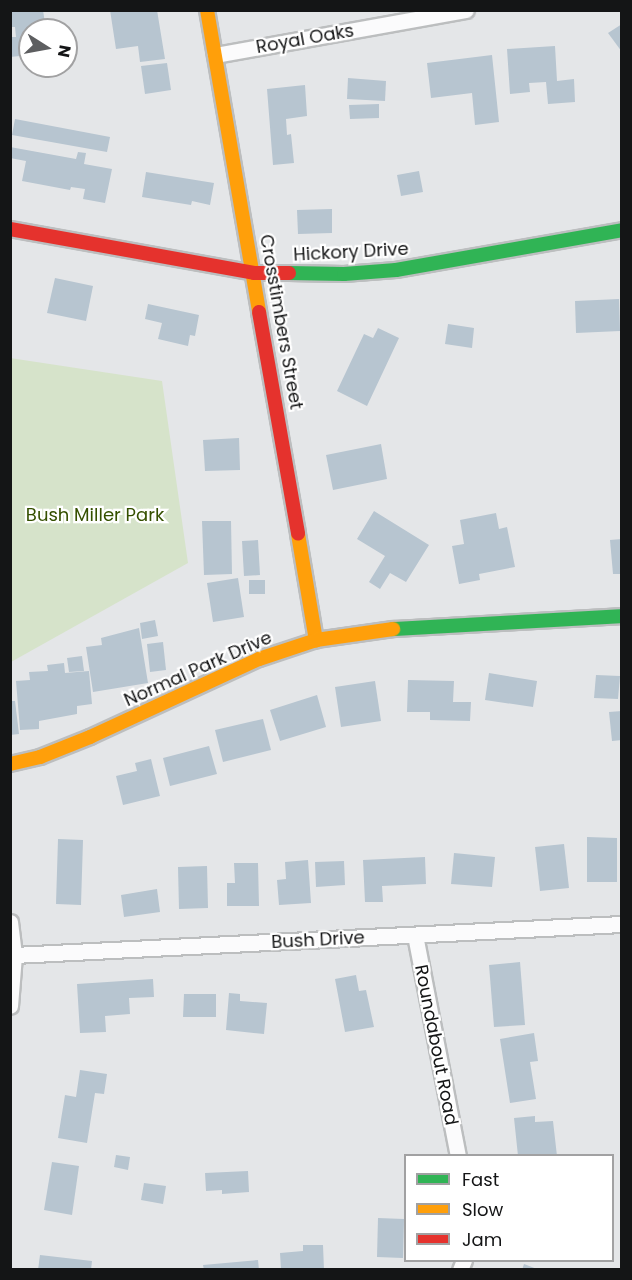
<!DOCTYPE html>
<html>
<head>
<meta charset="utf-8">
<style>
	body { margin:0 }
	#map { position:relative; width:632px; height:1280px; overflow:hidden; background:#e4e6e8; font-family:Poppins,sans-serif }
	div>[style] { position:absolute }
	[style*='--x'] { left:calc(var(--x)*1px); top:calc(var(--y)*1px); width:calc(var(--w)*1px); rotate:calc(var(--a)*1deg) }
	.green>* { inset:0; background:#d6e3ca }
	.building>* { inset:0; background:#b7c5d0 }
	.roads { filter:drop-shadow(2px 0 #bcbebf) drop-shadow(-2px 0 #bcbebf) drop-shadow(0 2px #bcbebf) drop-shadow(0 -2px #bcbebf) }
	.street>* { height:15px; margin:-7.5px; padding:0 7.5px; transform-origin:7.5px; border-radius:7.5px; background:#fbfbfc }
	.fast>* { height:14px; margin:-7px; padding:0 7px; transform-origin:7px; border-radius:7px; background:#30b455 }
	.slow>* { height:14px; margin:-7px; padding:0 7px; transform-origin:7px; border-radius:7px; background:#ff9f0a }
	.jam>* { height:14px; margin:-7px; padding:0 7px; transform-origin:7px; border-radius:7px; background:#e5322d }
	span { translate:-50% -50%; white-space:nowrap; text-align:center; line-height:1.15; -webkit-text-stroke:4.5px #fff; paint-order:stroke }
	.street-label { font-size:18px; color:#141516 }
	.park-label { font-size:18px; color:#355000 }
	.frame { position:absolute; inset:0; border:12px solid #141516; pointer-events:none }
	.legend { position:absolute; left:404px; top:1154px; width:210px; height:108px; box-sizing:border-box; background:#fff; border:2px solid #a1a1a2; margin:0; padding:8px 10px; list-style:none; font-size:18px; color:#141516 }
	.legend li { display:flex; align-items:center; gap:12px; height:30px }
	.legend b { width:30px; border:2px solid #a1a1a2 }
	.north { position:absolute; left:18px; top:18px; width:60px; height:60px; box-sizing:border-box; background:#fff; border:2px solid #a1a1a2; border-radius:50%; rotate:101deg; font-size:16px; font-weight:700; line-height:24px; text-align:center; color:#141516 }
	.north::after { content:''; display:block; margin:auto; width:21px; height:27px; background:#5d5e60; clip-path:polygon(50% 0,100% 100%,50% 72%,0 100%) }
</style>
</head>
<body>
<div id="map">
	<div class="green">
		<div style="clip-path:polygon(10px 358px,162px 381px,188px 563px,11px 662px)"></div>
	</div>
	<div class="building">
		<div style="clip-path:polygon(10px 10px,43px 10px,46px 30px,30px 30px,30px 55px,10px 57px,10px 37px,16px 37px,15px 27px,10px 27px)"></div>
		<div style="clip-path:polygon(110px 10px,157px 10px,165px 59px,140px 62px,138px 46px,116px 49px)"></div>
		<div style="clip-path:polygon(622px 24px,622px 52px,608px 33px)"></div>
		<div style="clip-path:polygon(555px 46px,557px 81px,574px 79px,575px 102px,548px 104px,546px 82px,529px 83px,530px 92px,510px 94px,507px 49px)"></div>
		<div style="clip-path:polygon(492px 55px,499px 122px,475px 125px,472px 93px,431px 98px,427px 63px)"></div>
		<div style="clip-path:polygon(167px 63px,171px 90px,145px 94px,141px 66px)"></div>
		<div style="clip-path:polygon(348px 78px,386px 81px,385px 101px,347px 99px)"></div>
		<div style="clip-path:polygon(305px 85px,307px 116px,286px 119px,287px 135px,291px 134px,294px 163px,273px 165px,267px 89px)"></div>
		<div style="clip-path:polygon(379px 104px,379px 118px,350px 119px,349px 105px)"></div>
		<div style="clip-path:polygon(15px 119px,110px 137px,107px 152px,12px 135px)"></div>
		<div style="clip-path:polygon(10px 147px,76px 159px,78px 152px,86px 153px,84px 164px,112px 169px,105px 203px,83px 199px,85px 189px,71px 187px,70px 190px,22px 181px,26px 161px,10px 158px)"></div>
		<div style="clip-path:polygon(419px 171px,423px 192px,401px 196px,397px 175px)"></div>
		<div style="clip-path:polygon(146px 172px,214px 183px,210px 205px,192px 201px,191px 205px,142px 197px)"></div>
		<div style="clip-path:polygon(332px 209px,332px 233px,298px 234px,297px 210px)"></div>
		<div style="clip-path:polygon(55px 278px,93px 286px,86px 321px,47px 313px)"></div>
		<div style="clip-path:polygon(619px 299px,620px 331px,576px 333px,575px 301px)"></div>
		<div style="clip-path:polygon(148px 304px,199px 315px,195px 336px,190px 335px,188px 346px,158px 339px,162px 323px,145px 319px)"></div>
		<div style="clip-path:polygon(448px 324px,474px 328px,472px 348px,445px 344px)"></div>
		<div style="clip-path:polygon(378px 328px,399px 338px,367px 406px,337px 391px,364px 334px,373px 338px)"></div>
		<div style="clip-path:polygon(239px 438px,240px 470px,205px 471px,203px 440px)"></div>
		<div style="clip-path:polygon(381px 444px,387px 479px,333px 490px,326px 455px)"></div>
		<div style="clip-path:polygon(374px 511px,429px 545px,406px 582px,390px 573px,380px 589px,369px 582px,385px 556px,357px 539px)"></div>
		<div style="clip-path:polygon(496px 513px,499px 529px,507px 527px,515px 567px,479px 574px,480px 580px,459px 584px,452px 546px,464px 544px,460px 520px)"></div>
		<div style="clip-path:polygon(202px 521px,231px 521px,232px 574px,204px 575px)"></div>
		<div style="clip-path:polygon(622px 539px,622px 574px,613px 574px,610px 540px)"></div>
		<div style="clip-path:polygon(258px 540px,260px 575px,244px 576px,242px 541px)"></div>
		<div style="clip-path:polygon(238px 578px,244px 617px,213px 622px,207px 583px)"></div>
		<div style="clip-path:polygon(249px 580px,265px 580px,265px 594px,249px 594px)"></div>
		<div style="clip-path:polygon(155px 620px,158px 636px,142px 639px,140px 623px)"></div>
		<div style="clip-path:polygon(139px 628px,148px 683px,93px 692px,86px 647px,102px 645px,101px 638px)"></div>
		<div style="clip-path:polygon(163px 642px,166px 670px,150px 672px,147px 644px)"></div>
		<div style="clip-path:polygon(82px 656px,84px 671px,69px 672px,67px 658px)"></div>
		<div style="clip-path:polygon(64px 663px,65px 673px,89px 671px,92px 704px,77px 706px,77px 714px,39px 721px,39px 729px,20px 730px,16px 681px,30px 680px,29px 672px,48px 671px,47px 665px)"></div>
		<div style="clip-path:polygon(489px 673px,537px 681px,533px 707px,485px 700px)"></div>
		<div style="clip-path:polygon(596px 675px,620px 676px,618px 699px,594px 698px)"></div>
		<div style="clip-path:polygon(408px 680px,454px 681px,453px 702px,471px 702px,470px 721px,430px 720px,430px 712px,407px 712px)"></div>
		<div style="clip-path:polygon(375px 681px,381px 721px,341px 727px,335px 687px)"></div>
		<div style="clip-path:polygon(317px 695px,326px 727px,280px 741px,270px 710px)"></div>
		<div style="clip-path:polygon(10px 701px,15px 701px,19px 734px,10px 735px)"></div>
		<div style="clip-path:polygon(622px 711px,622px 740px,612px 741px,609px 712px)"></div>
		<div style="clip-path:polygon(263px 719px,271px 750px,223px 762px,215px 730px)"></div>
		<div style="clip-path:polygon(209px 746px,217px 774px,170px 786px,163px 758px)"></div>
		<div style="clip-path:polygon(151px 759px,160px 796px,123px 805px,116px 776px,137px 771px,135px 763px)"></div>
		<div style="clip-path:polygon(587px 837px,617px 838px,617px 882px,587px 882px)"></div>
		<div style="clip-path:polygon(58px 839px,83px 840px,81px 905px,56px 904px)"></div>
		<div style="clip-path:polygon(564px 844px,569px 888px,540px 891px,535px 847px)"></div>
		<div style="clip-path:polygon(454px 853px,495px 857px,492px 887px,451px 884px)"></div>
		<div style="clip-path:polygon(425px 857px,426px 884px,382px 886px,383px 902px,365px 902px,363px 860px)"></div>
		<div style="clip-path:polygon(308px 860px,311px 903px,279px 905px,277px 880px,286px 879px,285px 862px)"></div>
		<div style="clip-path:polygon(344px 861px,345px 885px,316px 887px,315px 862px)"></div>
		<div style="clip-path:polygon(234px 863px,258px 863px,259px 906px,227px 906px,227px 883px,235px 883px)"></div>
		<div style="clip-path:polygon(207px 866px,208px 908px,179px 909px,178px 867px)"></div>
		<div style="clip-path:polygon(157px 889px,160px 912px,124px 917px,121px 895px)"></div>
		<div style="clip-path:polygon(520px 962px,525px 1025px,494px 1027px,489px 965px)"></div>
		<div style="clip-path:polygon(356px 975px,359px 991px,366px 990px,374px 1027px,345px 1032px,335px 979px)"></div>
		<div style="clip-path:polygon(153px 979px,154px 997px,129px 998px,130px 1014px,105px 1016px,106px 1032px,80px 1033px,77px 984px)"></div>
		<div style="clip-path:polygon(229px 993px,240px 994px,240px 1001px,267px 1003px,264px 1034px,226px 1030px)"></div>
		<div style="clip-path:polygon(184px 994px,216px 994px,216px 1017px,183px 1017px)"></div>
		<div style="clip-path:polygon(534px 1033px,538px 1061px,530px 1062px,536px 1099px,510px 1103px,500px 1039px)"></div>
		<div style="clip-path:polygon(80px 1070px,107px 1074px,104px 1094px,95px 1093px,87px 1143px,58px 1138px,65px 1095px,76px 1097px)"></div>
		<div style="clip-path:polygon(535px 1116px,535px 1122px,553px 1121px,557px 1156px,518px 1156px,514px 1118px)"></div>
		<div style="clip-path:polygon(116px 1155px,130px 1157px,128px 1170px,114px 1167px)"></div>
		<div style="clip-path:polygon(52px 1162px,79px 1166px,72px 1215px,44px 1210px)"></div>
		<div style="clip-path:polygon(248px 1171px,249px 1192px,222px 1194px,222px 1190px,206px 1191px,205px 1173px)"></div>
		<div style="clip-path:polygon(144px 1183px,166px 1186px,163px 1204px,141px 1200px)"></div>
		<div style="clip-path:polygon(378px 1218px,404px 1219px,403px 1258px,377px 1257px)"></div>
		<div style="clip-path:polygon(303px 1245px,323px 1245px,324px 1270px,281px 1270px,280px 1253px,303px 1251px)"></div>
		<div style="clip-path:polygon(40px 1255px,92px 1261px,91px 1270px,38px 1270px)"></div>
		<div style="clip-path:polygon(258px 1260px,259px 1270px,204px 1270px,203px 1265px)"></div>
		<div style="clip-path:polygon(524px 1264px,537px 1269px,537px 1270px,522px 1270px)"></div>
	</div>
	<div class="roads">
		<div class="street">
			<div style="--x:215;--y:55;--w:255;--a:-10.2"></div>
			<div style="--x:10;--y:922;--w:33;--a:83"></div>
			<div style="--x:14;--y:955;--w:51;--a:94.5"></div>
			<div style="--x:415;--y:935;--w:225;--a:79"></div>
			<div style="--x:14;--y:955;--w:609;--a:-2.92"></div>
			<div style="--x:460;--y:1270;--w:11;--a:-68"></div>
		</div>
		<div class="fast">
			<div style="--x:289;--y:273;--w:55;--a:1"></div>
			<div style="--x:344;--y:274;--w:52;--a:-4.4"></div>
			<div style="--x:396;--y:270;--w:230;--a:-10"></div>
			<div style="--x:393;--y:629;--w:229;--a:-3.2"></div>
		</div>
		<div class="slow">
			<div style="--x:207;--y:10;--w:306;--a:80.2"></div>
			<div style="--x:298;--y:534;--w:108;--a:80.4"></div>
			<div style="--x:10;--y:764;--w:31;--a:-13"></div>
			<div style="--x:40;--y:757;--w:54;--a:-21.8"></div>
			<div style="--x:90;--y:737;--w:186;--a:-24.8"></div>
			<div style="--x:259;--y:659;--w:60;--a:-18.4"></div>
			<div style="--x:316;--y:640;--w:78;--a:-8.1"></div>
		</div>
		<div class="jam">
			<div style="--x:10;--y:229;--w:248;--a:10.2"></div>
			<div style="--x:254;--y:273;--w:35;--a:0"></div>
			<div style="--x:259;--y:312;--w:225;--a:80"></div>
		</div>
	</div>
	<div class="street-label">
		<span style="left:305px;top:39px;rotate:-10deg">Royal Oaks</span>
		<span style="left:351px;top:252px;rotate:-3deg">Hickory Drive</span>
		<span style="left:281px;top:322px;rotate:80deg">Crosstimbers Street</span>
		<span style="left:198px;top:669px;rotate:-24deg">Normal Park Drive</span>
		<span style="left:318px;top:940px;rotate:-3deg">Bush Drive</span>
		<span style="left:436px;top:1045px;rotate:79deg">Roundabout Road</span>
	</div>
	<div class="park-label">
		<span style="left:95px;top:515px">Bush Miller Park</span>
	</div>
	<div class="frame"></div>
	<ul class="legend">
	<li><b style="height:8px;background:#30b455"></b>Fast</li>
	<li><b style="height:8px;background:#ff9f0a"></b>Slow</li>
	<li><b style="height:8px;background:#e5322d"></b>Jam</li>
	</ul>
	<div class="north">N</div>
</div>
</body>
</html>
